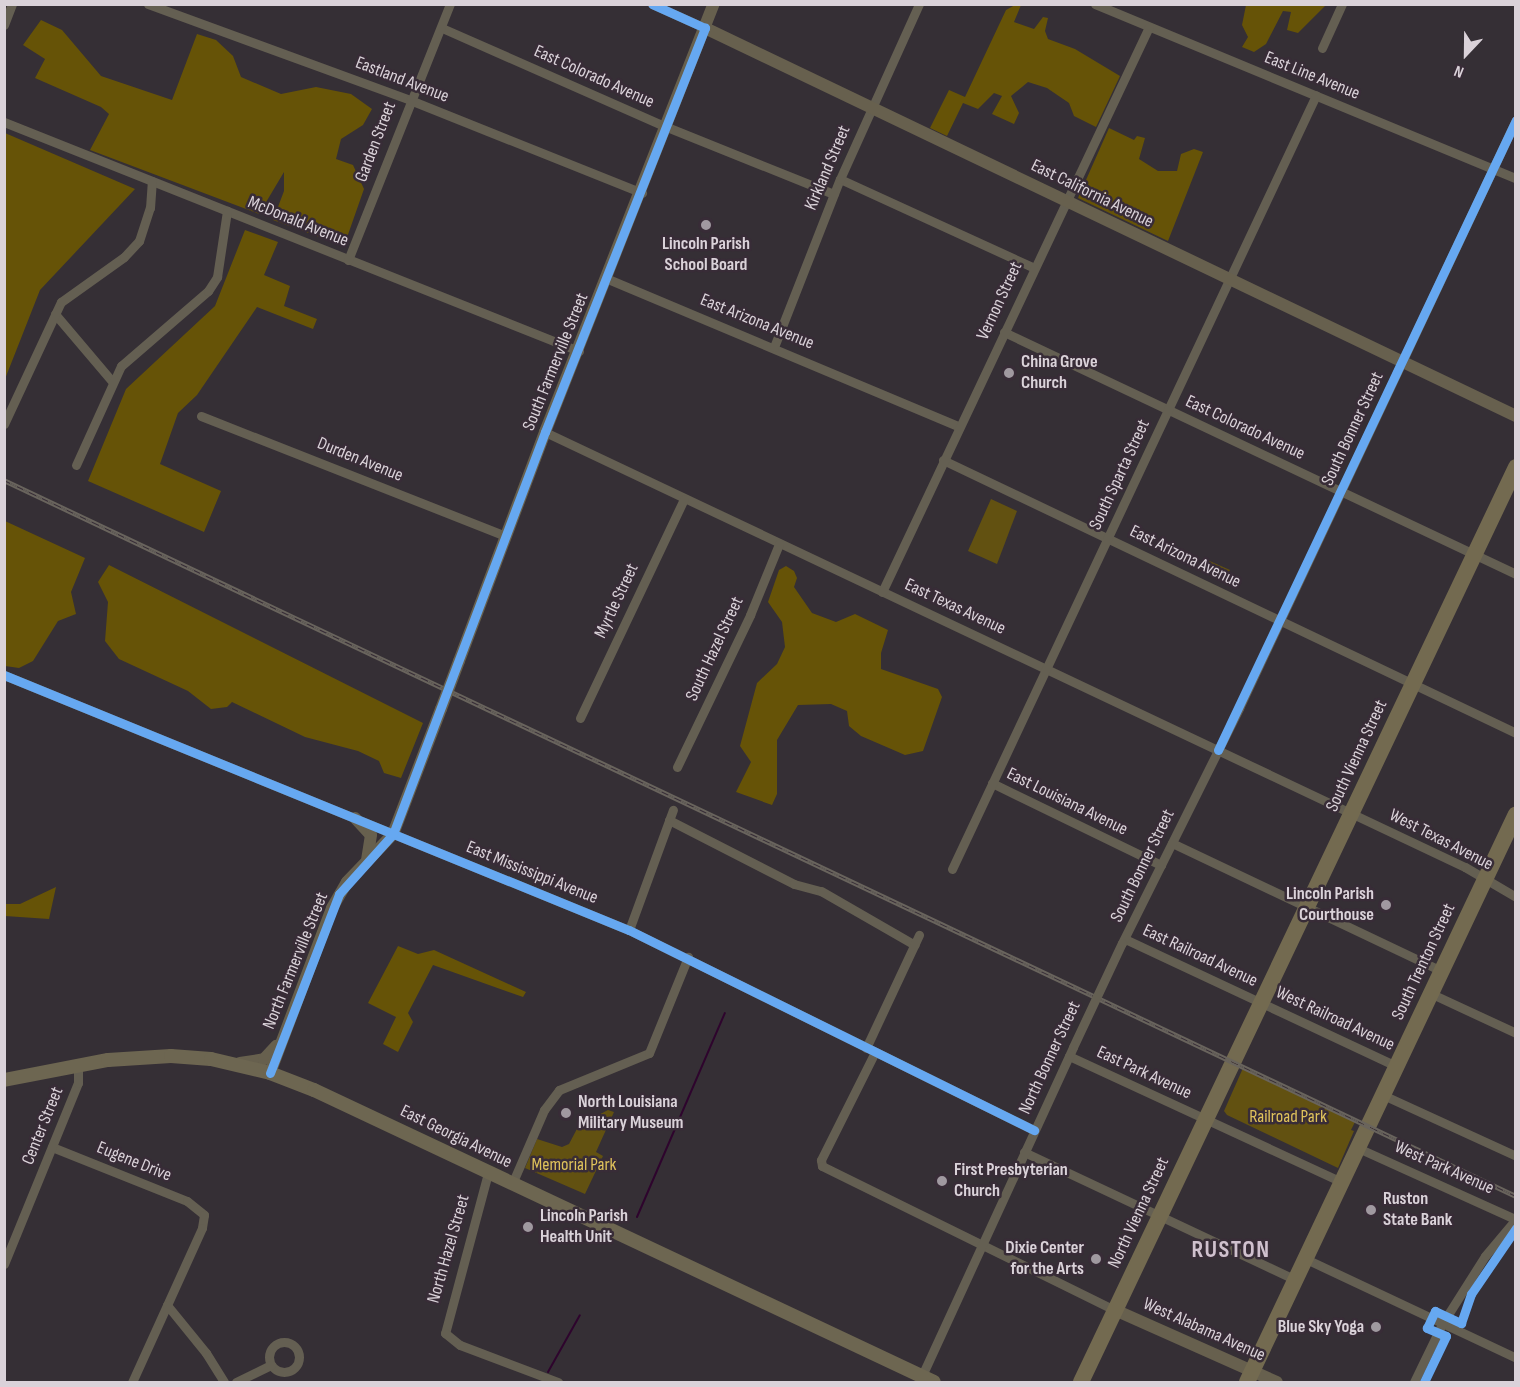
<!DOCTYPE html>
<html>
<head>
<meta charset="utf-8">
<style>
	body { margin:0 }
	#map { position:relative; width:1520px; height:1387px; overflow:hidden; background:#352f35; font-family:"Sofia Sans Condensed",sans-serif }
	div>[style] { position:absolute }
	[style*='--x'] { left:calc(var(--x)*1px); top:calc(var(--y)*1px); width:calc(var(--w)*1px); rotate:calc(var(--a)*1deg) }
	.green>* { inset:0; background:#625111 }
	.forest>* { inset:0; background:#665307 }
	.stream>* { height:2px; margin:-1px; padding:0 1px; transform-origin:1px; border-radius:1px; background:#2e042d }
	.street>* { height:9px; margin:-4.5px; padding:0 4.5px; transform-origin:4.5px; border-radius:4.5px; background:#645f52 }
	.street>.ring { margin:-4.5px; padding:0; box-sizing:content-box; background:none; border:9px solid #645f52; border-radius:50% }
	.secondary>* { height:12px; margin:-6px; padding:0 6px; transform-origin:6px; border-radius:6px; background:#67604e }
	.primary>* { height:14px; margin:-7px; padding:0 7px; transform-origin:7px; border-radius:7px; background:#6d6651 }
	.highway>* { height:16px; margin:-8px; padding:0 8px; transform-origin:8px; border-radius:8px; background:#736a50 }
	.rail>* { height:4.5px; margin-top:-2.25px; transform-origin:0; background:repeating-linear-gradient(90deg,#382c37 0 7px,#69645d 0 14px); box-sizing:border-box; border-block:2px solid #69645d }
	.street-bridge>* { height:9px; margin:-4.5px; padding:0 4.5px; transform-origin:4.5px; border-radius:4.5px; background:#645f52 }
	.secondary-bridge>* { height:12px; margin:-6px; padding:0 6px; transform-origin:6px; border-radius:6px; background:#67604e }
	.cycleway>* { height:9px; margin:-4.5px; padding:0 4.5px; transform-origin:4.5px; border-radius:4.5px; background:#66a8f1 }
	.dots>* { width:16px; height:16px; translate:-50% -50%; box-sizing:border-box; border:3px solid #382c37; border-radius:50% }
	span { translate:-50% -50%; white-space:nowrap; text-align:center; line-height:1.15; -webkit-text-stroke:5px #382c37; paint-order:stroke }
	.street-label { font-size:18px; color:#dad2d9 }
	.poi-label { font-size:18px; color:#dad2d9; font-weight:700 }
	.left { translate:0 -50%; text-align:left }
	.right { translate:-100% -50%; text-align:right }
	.park-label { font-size:18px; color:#dfc25b }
	.district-label { font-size:24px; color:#d0c0ce; font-weight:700; letter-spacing:1.5px }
	.frame { position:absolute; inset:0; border:6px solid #dad2d9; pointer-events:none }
	.north { position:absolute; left:1436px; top:24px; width:60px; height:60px; -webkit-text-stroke:4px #382c37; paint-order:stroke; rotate:202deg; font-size:16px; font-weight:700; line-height:24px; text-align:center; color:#dad2d9 }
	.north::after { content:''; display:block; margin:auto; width:21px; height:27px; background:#dad2d9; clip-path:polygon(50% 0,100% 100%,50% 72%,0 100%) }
</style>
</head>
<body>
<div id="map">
	<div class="green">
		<div style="clip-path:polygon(991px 499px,1017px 511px,997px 564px,968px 551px)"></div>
		<div style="clip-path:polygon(1205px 559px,1230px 570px,1224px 582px,1200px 570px)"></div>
		<div style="clip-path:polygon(1243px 1068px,1355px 1122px,1351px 1130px,1354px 1131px,1338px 1168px,1227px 1115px,1224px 1111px)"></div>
		<div style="clip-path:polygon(608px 1110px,614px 1112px,596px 1152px,603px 1156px,585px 1194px,525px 1168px,537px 1139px,562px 1147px,569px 1144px,579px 1125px)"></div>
	</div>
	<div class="forest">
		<div style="clip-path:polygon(1015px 5px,1021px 5px,1014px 22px,1034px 29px,1043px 17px,1048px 18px,1045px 31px,1048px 39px,1075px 49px,1120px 76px,1096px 127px,1074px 116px,1069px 103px,1047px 88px,1028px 82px,1011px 96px,1019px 113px,1014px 124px,992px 114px,1002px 96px,994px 93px,978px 109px,963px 103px,947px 136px,930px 128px,949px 90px,965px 97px,1006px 10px)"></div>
		<div style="clip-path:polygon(1246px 5px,1246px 4px,1326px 5px,1298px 33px,1287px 30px,1291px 12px,1283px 11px,1266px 44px,1254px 52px,1242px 47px,1248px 37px,1242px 25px)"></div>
		<div style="clip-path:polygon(41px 20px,62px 30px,101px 76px,172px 100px,197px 34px,216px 40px,233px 56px,241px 77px,281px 94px,316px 87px,351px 94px,372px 109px,363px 125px,341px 139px,336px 159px,353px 165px,364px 189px,344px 246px,273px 220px,284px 191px,284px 172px,259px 214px,90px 150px,109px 114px,101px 107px,35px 78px,45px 59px,23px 45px)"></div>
		<div style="clip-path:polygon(1109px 128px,1134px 140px,1137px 136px,1145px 138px,1139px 159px,1158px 171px,1177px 171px,1181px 154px,1194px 149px,1203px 152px,1168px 241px,1078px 198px)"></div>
		<div style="clip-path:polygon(5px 133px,135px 189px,40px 290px,5px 379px)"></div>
		<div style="clip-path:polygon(245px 230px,278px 242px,264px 275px,290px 286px,284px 306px,317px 319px,313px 329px,257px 307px,197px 395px,178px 413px,160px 464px,221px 491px,204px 532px,88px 481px,126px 389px,215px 306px)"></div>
		<div style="clip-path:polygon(5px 521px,85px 558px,71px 592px,76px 614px,58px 621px,33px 661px,19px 668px,5px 666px)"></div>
		<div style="clip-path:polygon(109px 565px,423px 723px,401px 778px,384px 773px,379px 761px,358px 751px,305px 737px,232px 702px,227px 707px,211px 709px,188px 691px,119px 659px,105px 641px,108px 602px,98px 582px)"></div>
		<div style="clip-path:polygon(786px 566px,794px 571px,797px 578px,794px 587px,812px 613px,836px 622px,855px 614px,888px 630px,881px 653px,881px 669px,938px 689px,942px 697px,923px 751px,905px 755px,861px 736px,849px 726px,847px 711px,831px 704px,798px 705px,777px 740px,777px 794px,772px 805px,736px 792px,751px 762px,740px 746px,757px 683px,777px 664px,785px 647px,782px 622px,768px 602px,779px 570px)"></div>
		<div style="clip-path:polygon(56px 887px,49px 919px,5px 916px,5px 904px,20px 904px)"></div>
		<div style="clip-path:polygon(398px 946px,418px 954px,434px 950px,526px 992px,523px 997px,433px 965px,408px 1013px,413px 1022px,398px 1052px,383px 1044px,396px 1017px,368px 1003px)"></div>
	</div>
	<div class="stream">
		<div style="--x:637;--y:1217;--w:222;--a:-66.7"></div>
		<div style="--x:548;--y:1372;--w:65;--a:-60.7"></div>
	</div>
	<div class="street">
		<div style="--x:148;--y:4;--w:279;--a:20.1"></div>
		<div style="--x:410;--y:100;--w:250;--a:21.8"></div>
		<div style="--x:652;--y:4;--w:58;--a:24.4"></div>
		<div style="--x:1095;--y:4;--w:456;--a:22.5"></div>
		<div style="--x:4;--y:25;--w:22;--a:-69"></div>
		<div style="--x:442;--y:28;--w:240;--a:23.8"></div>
		<div style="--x:662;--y:125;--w:185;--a:21.9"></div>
		<div style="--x:1322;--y:48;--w:48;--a:-65.6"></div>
		<div style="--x:4;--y:122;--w:619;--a:21.72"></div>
		<div style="--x:840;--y:179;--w:213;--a:24.6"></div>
		<div style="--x:348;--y:260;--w:276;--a:-68.3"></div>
		<div style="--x:608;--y:279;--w:380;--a:22.8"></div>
		<div style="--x:55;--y:314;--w:87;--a:49.7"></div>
		<div style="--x:1004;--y:332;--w:566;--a:25.3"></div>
		<div style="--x:774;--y:347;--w:180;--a:-68.6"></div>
		<div style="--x:840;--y:179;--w:192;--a:-65.7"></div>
		<div style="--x:201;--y:416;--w:328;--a:21.5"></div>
		<div style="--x:4;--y:424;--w:135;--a:-65"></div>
		<div style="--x:61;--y:302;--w:77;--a:-35.5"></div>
		<div style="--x:124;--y:257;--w:22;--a:-47"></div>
		<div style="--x:139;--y:241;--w:35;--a:-72"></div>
		<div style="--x:150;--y:208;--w:27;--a:-86"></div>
		<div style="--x:545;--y:432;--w:1018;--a:25.31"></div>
		<div style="--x:1465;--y:867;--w:59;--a:30.5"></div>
		<div style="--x:943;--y:460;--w:635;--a:25.47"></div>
		<div style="--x:76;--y:465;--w:109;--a:-65.6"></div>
		<div style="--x:121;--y:366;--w:115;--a:-40.8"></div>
		<div style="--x:208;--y:291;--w:17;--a:-57"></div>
		<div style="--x:217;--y:277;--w:67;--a:-81.4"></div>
		<div style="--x:882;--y:592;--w:625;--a:-64.71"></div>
		<div style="--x:4;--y:675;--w:675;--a:22.2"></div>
		<div style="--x:629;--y:930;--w:452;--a:26.3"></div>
		<div style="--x:580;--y:718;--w:242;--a:-64.6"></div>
		<div style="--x:677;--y:767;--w:169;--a:-64.3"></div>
		<div style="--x:750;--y:615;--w:77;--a:-67.8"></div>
		<div style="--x:992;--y:783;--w:188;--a:25.9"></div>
		<div style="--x:669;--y:820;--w:140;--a:27.1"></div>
		<div style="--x:794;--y:884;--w:28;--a:15"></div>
		<div style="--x:821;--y:891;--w:108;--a:29.9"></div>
		<div style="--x:1172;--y:843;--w:299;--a:25.4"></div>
		<div style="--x:952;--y:869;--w:855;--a:-64.81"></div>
		<div style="--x:629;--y:930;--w:128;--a:-69.9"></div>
		<div style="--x:1125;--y:939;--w:299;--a:25.1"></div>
		<div style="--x:1122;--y:943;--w:263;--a:-63.5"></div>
		<div style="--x:1239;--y:708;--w:650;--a:-64.78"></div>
		<div style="--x:1432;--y:994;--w:93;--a:24.9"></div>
		<div style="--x:866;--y:1048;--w:125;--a:-64.9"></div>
		<div style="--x:875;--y:1052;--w:121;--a:116.6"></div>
		<div style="--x:821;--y:1160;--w:6;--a:81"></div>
		<div style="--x:822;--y:1166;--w:326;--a:26.2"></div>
		<div style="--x:1069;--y:1056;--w:301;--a:24.8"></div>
		<div style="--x:1383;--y:1095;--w:146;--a:24.6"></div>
		<div style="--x:52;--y:1147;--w:145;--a:21.8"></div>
		<div style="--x:187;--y:1201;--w:22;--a:39"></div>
		<div style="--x:204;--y:1215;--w:13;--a:99"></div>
		<div style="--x:202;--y:1228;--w:169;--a:114.4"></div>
		<div style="--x:1358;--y:1148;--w:172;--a:24.3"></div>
		<div style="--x:1024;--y:1152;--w:301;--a:25.2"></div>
		<div style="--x:488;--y:1173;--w:166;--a:105"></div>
		<div style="--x:445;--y:1333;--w:19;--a:39"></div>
		<div style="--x:460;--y:1345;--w:105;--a:20.7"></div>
		<div style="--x:512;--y:1184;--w:81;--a:-66.6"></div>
		<div style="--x:544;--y:1110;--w:25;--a:-53"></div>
		<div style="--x:559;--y:1090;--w:97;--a:-22.3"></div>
		<div style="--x:649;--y:1053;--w:104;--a:-67.9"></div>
		<div style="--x:1306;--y:1259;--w:232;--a:25.2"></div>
		<div style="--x:4;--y:1264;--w:196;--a:-67.8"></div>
		<div style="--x:78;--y:1083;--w:17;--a:-90"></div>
		<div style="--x:167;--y:1305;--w:62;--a:50.9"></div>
		<div style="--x:206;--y:1353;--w:34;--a:58"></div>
		<div class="ring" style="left:269px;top:1342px;width:21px;height:21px"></div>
		<div style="--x:920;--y:1380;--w:366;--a:-65.3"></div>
		<div style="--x:236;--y:1382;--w:39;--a:-26"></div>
		<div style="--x:1414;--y:1382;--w:64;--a:-64.2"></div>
		<div style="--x:1442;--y:1324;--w:80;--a:-57.7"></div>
		<div style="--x:1485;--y:1256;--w:48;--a:-50"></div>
	</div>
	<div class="secondary">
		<div style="--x:705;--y:28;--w:899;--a:25.57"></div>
		<div style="--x:459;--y:661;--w:245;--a:-69.4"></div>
		<div style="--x:545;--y:432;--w:460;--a:-68.5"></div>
		<div style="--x:355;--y:818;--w:23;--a:47"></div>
		<div style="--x:371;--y:835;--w:24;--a:99"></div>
		<div style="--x:240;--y:1063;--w:24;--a:-9"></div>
		<div style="--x:264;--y:1059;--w:18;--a:-47"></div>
		<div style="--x:270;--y:1073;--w:176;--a:-69.4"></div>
		<div style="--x:332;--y:908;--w:30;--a:-60"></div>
		<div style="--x:347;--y:882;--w:66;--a:-46.2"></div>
		<div style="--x:393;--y:834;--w:134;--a:-69"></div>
		<div style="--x:1115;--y:1310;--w:177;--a:24"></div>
	</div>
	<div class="primary">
		<div style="--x:4;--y:1080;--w:106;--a:-10.9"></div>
		<div style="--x:108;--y:1060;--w:63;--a:-3.6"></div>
		<div style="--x:171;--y:1056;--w:40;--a:4.3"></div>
		<div style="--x:211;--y:1059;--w:61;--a:13.3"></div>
		<div style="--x:270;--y:1073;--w:47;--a:21.1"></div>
		<div style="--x:314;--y:1090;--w:685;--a:25.22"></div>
	</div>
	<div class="highway">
		<div style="--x:1081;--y:1382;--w:1013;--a:-64.57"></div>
		<div style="--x:1247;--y:1382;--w:628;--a:-64.66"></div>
	</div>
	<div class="rail">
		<div style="--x:4;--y:480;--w:1673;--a:25.34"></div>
	</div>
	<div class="street-bridge">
		<div style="--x:1073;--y:1047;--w:115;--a:-64.8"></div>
	</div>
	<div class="secondary-bridge">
		<div style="--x:441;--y:709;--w:51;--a:-69.4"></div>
	</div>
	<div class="cycleway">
		<div style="--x:4;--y:675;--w:675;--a:22.2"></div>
		<div style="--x:629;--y:930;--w:452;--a:26.3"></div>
		<div style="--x:1218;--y:750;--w:697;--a:-64.69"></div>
		<div style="--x:270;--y:1073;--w:192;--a:-68.9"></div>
		<div style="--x:339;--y:894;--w:81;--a:-48"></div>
		<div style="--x:393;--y:834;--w:430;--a:-69.3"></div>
		<div style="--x:545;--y:432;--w:435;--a:-68.4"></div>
		<div style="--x:705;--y:28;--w:58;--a:-155.6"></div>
		<div style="--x:1424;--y:1382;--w:51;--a:-64.4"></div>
		<div style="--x:1446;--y:1336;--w:21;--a:-157"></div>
		<div style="--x:1427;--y:1328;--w:19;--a:-65"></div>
		<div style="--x:1435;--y:1311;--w:29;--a:25"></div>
		<div style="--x:1461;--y:1323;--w:31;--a:-71"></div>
		<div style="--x:1471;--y:1294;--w:80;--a:-55.7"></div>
	</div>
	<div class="dots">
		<div style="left:706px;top:225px;background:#a099a0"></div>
		<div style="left:1009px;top:373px;background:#a099a0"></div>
		<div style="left:1386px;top:905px;background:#a099a0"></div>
		<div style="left:566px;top:1113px;background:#a099a0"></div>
		<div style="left:942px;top:1181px;background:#a099a0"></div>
		<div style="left:1371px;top:1210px;background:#a099a0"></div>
		<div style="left:528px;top:1227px;background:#a099a0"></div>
		<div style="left:1096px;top:1259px;background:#a099a0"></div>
		<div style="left:1376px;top:1327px;background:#a099a0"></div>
	</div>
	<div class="street-label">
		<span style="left:1312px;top:76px;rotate:22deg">East Line Avenue</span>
		<span style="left:594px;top:77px;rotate:24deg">East Colorado Avenue</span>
		<span style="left:402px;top:80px;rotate:21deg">Eastland Avenue</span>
		<span style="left:376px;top:142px;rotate:-69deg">Garden Street</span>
		<span style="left:828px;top:168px;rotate:-67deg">Kirkland Street</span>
		<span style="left:1092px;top:194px;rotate:26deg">East California Avenue</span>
		<span style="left:298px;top:222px;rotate:22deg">McDonald Avenue</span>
		<span style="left:1000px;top:301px;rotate:-65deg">Vernon Street</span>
		<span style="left:757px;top:322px;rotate:22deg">East Arizona Avenue</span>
		<span style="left:556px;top:362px;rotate:-68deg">South Farmerville Street</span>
		<span style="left:1245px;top:428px;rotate:25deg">East Colorado Avenue</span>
		<span style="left:1353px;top:429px;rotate:-65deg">South Bonner Street</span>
		<span style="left:360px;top:460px;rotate:22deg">Durden Avenue</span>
		<span style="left:1120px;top:475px;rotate:-65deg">South Sparta Street</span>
		<span style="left:1185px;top:557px;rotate:26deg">East Arizona Avenue</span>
		<span style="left:617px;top:601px;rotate:-65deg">Myrtle Street</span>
		<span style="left:955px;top:607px;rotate:25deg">East Texas Avenue</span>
		<span style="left:715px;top:649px;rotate:-65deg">South Hazel Street</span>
		<span style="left:1357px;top:756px;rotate:-65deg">South Vienna Street</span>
		<span style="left:1067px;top:802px;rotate:26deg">East Louisiana Avenue</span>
		<span style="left:1441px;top:840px;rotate:27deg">West Texas Avenue</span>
		<span style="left:1143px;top:866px;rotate:-64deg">South Bonner Street</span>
		<span style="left:532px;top:873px;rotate:22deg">East Mississippi Avenue</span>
		<span style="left:1200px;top:956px;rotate:25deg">East Railroad Avenue</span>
		<span style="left:296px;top:961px;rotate:-68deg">North Farmerville Street</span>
		<span style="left:1424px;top:962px;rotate:-65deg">South Trenton Street</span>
		<span style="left:1335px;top:1019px;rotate:25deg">West Railroad Avenue</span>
		<span style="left:1050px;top:1058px;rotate:-65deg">North Bonner Street</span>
		<span style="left:1144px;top:1073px;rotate:25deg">East Park Avenue</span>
		<span style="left:43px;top:1126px;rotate:-68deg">Center Street</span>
		<span style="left:456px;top:1137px;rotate:26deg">East Georgia Avenue</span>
		<span style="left:134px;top:1162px;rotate:22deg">Eugene Drive</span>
		<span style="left:1444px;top:1168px;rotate:24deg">West Park Avenue</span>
		<span style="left:1139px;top:1213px;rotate:-65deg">North Vienna Street</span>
		<span style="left:449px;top:1249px;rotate:-74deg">North Hazel Street</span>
		<span style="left:1204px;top:1330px;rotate:24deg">West Alabama Avenue</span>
	</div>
	<div class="poi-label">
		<span style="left:706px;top:255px">Lincoln Parish<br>School Board</span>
		<span class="left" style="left:1021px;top:373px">China Grove<br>Church</span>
		<span class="right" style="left:1374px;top:905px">Lincoln Parish<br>Courthouse</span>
		<span class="left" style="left:578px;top:1113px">North Louisiana<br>Military Museum</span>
		<span class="left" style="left:954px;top:1181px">First Presbyterian<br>Church</span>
		<span class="left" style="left:1383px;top:1210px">Ruston<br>State Bank</span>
		<span class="left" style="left:540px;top:1227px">Lincoln Parish<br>Health Unit</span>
		<span class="right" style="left:1084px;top:1259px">Dixie Center<br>for the Arts</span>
		<span class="right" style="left:1364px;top:1327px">Blue Sky Yoga</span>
	</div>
	<div class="park-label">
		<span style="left:1288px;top:1117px">Railroad Park</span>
		<span style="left:574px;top:1165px">Memorial Park</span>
	</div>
	<div class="district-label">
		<span style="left:1231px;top:1250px">RUSTON</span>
	</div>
	<div class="frame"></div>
	<div class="north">N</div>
</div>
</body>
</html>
